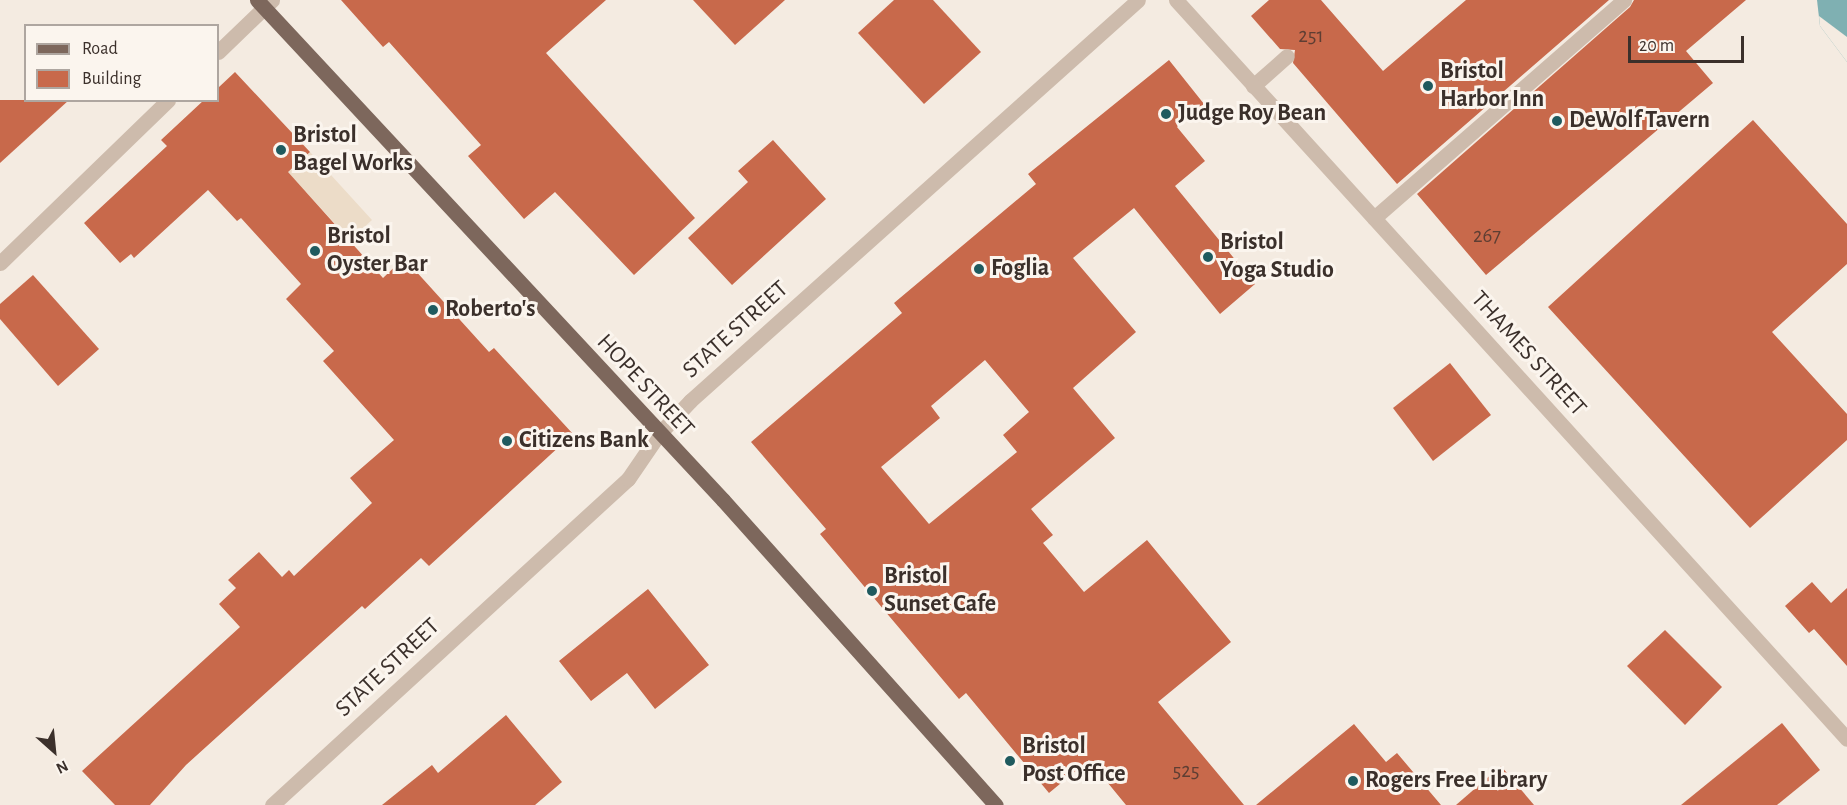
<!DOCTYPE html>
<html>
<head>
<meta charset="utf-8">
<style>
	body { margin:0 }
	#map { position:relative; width:1847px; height:805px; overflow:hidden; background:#f4ebe1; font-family:"Alegreya Sans",sans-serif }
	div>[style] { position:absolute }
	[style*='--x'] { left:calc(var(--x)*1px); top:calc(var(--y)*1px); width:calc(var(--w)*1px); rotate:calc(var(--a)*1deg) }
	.plaza>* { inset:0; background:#ecdcc8 }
	.water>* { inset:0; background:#7fb0b2 }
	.pier>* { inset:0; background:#f4ebe1 }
	.building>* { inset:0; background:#c8694b }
	.service>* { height:15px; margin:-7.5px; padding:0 7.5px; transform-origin:7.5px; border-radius:7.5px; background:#cdbbac }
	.pedestrian>* { height:15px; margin:-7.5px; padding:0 7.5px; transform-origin:7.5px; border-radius:7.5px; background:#cdbbac }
	.minor>* { height:15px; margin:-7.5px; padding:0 7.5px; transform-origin:7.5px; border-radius:7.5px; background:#cdbbac }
	.tertiary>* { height:15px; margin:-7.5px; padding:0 7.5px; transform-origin:7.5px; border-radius:7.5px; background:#cdbbac }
	.primary>* { height:15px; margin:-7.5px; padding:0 7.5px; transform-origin:7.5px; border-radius:7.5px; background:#7d675c }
	.dots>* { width:16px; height:16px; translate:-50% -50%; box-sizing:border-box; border:3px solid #fbf5ee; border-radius:50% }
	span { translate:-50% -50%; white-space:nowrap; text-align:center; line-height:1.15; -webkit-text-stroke:6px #fbf5ee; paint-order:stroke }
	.number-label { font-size:21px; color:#5e3e33 }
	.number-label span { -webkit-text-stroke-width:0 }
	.poi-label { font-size:24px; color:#3b302b; font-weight:700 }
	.left { translate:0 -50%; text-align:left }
	.street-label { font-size:24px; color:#3b302b }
	.legend { position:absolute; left:24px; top:24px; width:195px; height:78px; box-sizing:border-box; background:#fbf5ee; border:2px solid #aea6a0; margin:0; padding:8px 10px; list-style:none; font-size:18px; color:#3b302b }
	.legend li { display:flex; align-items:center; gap:12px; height:30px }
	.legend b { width:30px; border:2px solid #aea6a0 }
	.north { position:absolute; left:24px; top:721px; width:60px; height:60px; -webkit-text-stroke:4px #fbf5ee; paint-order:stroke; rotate:153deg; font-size:16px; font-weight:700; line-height:24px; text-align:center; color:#3b302b }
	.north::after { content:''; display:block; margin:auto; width:21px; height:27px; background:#3b302b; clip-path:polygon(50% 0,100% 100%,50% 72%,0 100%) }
	.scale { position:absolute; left:1628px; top:36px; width:116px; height:27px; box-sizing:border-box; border:3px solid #3b302b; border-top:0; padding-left:8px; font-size:18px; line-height:21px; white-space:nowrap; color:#3b302b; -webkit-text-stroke:4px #fbf5ee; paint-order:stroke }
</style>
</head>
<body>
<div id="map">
	<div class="plaza">
		<div style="clip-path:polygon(310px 152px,372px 220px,350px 240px,306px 192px,281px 214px,263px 195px)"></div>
	</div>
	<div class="water">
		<div style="clip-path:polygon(1817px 0,1847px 0,1847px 62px,1820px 26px)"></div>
	</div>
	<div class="pier">
		<div style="clip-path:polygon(1819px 16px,1847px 37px,1847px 62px,1820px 26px)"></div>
	</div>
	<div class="building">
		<div style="clip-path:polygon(341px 0,606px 0,546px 53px,695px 218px,634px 275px,555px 192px,524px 219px,468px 156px,481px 145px,389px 42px,383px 47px)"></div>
		<div style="clip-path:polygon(693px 0,785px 0,735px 45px)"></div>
		<div style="clip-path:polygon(894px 0,933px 0,981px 52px,924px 104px,858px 33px)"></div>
		<div style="clip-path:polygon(1269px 0,1321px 0,1383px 71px,1466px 0,1609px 0,1397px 184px,1293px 63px,1295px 50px,1280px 49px,1251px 16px)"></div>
		<div style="clip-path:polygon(1634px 0,1746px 0,1686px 51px,1713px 83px,1486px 275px,1417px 194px,1630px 7px)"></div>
		<div style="clip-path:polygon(evenodd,1169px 60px,1204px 104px,1177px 127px,1205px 161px,1175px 186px,1255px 284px,1220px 314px,1134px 208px,1073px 258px,1136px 332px,1073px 388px,1115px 438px,1031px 509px,1053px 535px,1043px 543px,1084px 592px,1147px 540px,1231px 642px,1158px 702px,1244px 805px,1126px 805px,1089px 760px,1049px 793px,966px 693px,959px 699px,820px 534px,826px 529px,751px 442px,902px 313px,894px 303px,1036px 184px,1028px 174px,1169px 60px,985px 360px,1029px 412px,1003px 435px,1017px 452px,929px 524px,881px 467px,940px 418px,931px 406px,985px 360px)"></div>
		<div style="clip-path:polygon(235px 72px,310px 152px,288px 172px,383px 278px,404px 258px,489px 352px,494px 348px,573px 434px,429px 566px,421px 558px,365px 609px,362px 606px,186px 765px,150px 805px,115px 805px,82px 771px,240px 627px,219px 604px,236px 588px,228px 580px,259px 552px,282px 577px,289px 570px,294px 576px,372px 503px,350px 478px,394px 440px,323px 361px,334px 351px,286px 299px,301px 284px,241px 218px,237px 221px,208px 190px,134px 258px,131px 254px,120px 263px,84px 223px,167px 146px,161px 140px,204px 100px,218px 100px,218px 88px)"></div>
		<div style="clip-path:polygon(0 100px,69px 100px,0 163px)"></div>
		<div style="clip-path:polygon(1753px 120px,1847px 224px,1847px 264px,1772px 332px,1847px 414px,1847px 440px,1750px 528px,1548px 307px)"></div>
		<div style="clip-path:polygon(773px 140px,826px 199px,732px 285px,688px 238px,748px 182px,738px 171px)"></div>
		<div style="clip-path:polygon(33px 275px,99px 349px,58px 386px,0 319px,0 304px)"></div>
		<div style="clip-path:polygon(1450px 363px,1491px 415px,1433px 461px,1393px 408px)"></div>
		<div style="clip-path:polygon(1812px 582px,1831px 603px,1847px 588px,1847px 666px,1814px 629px,1809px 633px,1785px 606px)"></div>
		<div style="clip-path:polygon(648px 589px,709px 665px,655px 709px,627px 673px,591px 701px,559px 661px)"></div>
		<div style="clip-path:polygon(1665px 630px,1722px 687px,1685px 725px,1627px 666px)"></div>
		<div style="clip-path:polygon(506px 715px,562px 782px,535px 805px,382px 805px,432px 765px,438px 773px)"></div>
		<div style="clip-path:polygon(1782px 723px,1820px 770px,1777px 805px,1681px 805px)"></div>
		<div style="clip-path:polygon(1354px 724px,1386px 762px,1397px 753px,1441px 805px,1256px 805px)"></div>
		<div style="clip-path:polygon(1501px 766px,1534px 805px,1456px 805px)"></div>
	</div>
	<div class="service">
		<div style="--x:1253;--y:86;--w:45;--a:-41.4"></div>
	</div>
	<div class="pedestrian">
		<div style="--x:1374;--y:218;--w:332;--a:-41.1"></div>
	</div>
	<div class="minor">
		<div style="--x:218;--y:52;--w:75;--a:-43.9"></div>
		<div style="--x:0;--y:263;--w:234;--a:-44.1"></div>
	</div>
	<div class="tertiary">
		<div style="--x:1176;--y:0;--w:998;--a:47.76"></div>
		<div style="--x:272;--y:805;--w:483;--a:-42.5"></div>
		<div style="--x:628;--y:479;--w:53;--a:-55.7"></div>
		<div style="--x:658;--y:435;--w:47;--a:-46.7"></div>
		<div style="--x:690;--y:401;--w:601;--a:-41.83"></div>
	</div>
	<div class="primary">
		<div style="--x:257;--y:0;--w:683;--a:47.02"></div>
		<div style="--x:723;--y:500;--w:409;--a:48.2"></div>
	</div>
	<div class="dots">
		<div style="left:1428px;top:86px;background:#1f5a5e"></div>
		<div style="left:1166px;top:114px;background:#1f5a5e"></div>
		<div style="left:1557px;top:121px;background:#1f5a5e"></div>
		<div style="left:281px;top:150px;background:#1f5a5e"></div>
		<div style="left:315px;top:251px;background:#1f5a5e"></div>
		<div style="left:1208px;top:257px;background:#1f5a5e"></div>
		<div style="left:979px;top:269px;background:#1f5a5e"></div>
		<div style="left:433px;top:310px;background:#1f5a5e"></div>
		<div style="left:507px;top:441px;background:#1f5a5e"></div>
		<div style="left:872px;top:591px;background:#1f5a5e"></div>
		<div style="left:1010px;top:761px;background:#1f5a5e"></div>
		<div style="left:1353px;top:781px;background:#1f5a5e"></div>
	</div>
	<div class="number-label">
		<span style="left:1311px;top:36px">251</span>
		<span style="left:1487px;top:236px">267</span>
		<span style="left:1186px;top:771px">525</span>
	</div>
	<div class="poi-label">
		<span class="left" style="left:1440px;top:86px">Bristol<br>Harbor Inn</span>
		<span class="left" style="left:1178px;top:114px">Judge Roy Bean</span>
		<span class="left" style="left:1569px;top:121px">DeWolf Tavern</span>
		<span class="left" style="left:293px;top:150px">Bristol<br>Bagel Works</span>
		<span class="left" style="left:327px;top:251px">Bristol<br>Oyster Bar</span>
		<span class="left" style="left:1220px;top:257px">Bristol<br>Yoga Studio</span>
		<span class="left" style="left:991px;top:269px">Foglia</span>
		<span class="left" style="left:445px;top:310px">Roberto's</span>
		<span class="left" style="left:519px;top:441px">Citizens Bank</span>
		<span class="left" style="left:884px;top:591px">Bristol<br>Sunset Cafe</span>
		<span class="left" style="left:1022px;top:761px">Bristol<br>Post Office</span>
		<span class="left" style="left:1365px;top:781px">Rogers Free Library</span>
	</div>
	<div class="street-label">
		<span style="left:736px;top:330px;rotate:-42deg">STATE STREET</span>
		<span style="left:1528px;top:354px;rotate:48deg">THAMES STREET</span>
		<span style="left:645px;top:386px;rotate:47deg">HOPE STREET</span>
		<span style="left:388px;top:668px;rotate:-43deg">STATE STREET</span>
	</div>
	<ul class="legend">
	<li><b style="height:8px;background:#7d675c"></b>Road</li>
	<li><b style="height:16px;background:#c8694b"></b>Building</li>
	</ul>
	<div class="north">N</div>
	<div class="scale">20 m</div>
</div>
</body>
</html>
